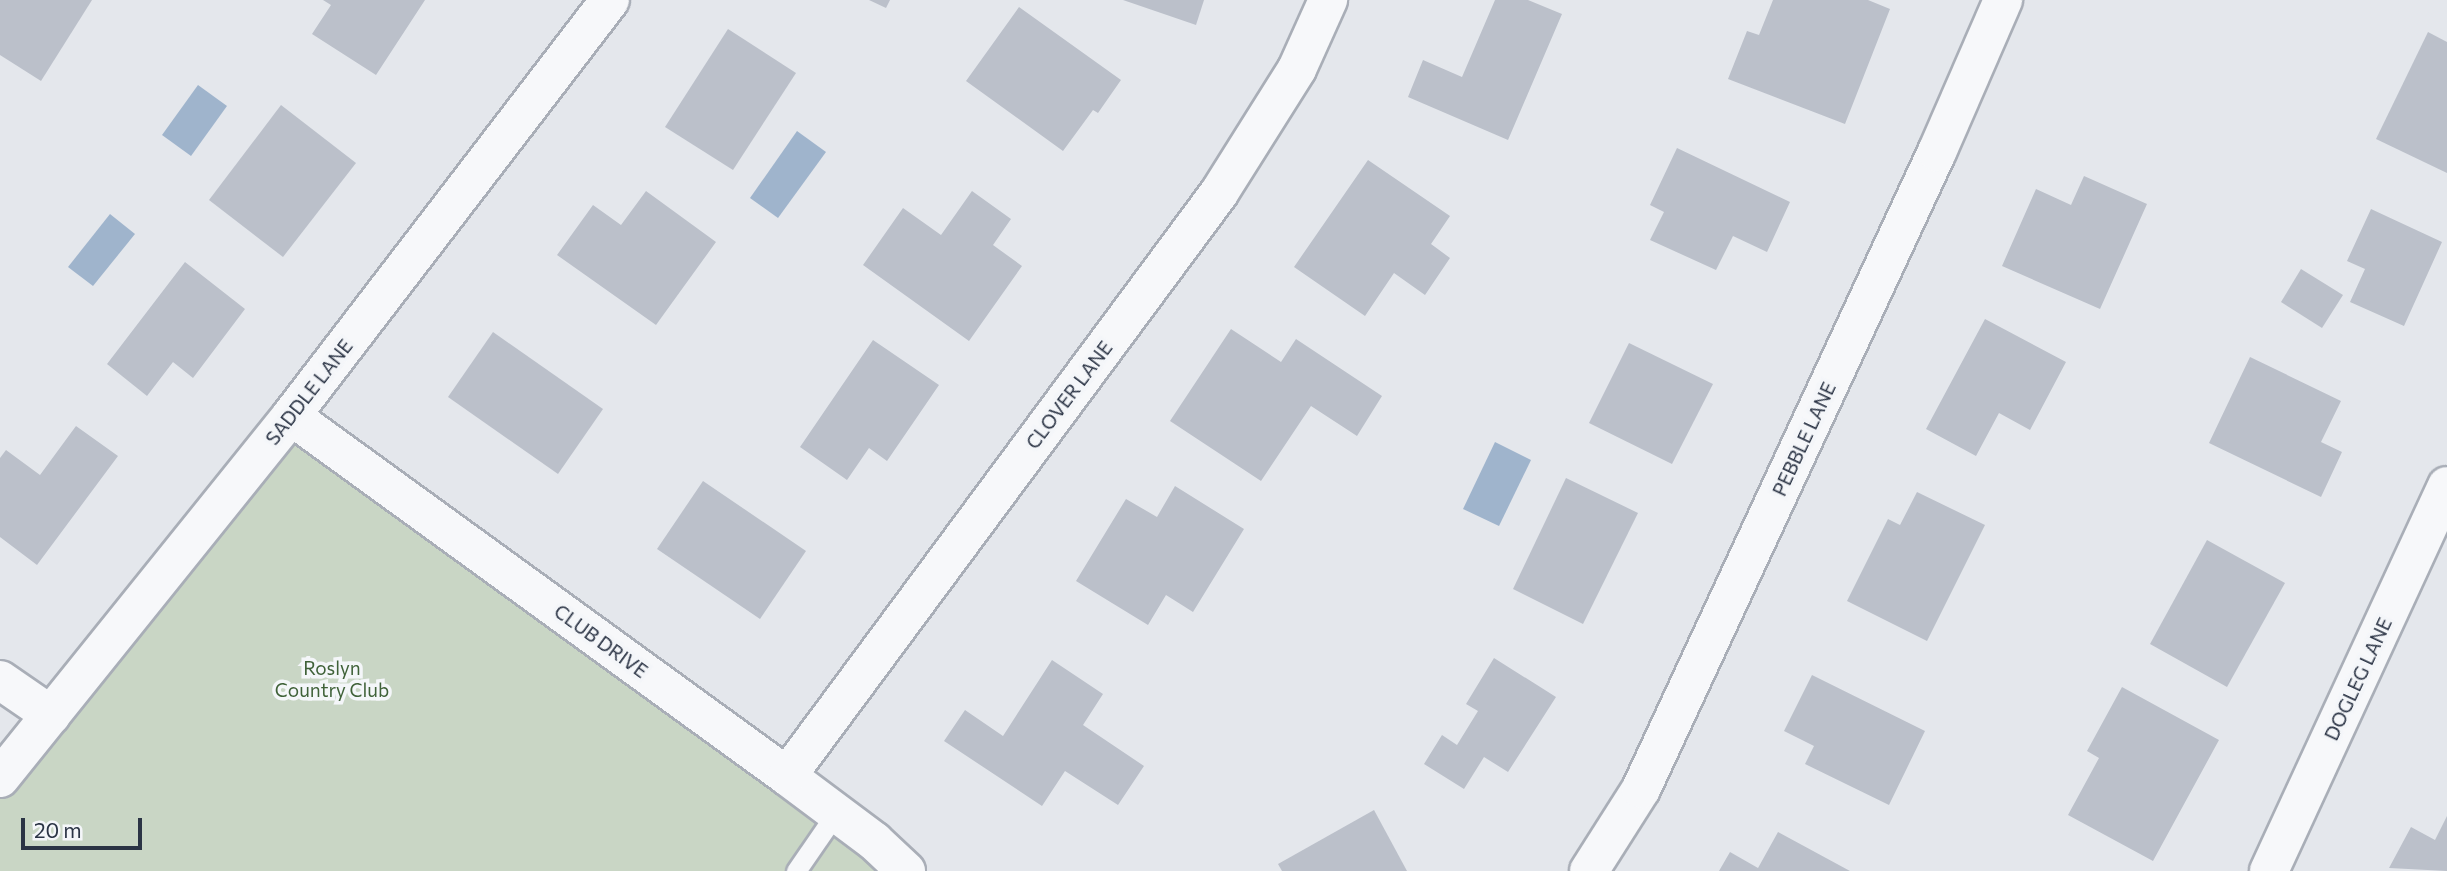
<!DOCTYPE html>
<html>
<head>
<meta charset="utf-8">
<style>
	body { margin:0 }
	#map { position:relative; width:2447px; height:871px; overflow:hidden; background:#e4e7ec; font-family:Commissioner,sans-serif }
	div>[style] { position:absolute }
	[style*='--x'] { left:calc(var(--x)*1px); top:calc(var(--y)*1px); width:calc(var(--w)*1px); rotate:calc(var(--a)*1deg) }
	.green>* { inset:0; background:#c9d6c5 }
	.water>* { inset:0; background:#9fb4cc }
	.building>* { inset:0; background:#bbc0ca }
	.roads { filter:drop-shadow(2px 0 #a9aeb7) drop-shadow(-2px 0 #a9aeb7) drop-shadow(0 2px #a9aeb7) drop-shadow(0 -2px #a9aeb7) }
	.lane>* { height:19px; margin:-9.5px; padding:0 9.5px; transform-origin:9.5px; border-radius:9.5px; background:#f7f8fa }
	.street>* { height:38px; margin:-19px; padding:0 19px; transform-origin:19px; border-radius:19px; background:#f7f8fa }
	span { translate:-50% -50%; white-space:nowrap; text-align:center; line-height:1.15; -webkit-text-stroke:7px #f4f6f9; paint-order:stroke }
	.street-label { font-size:19px; color:#2b3445 }
	.park-label { font-size:19px; color:#3f6138 }
	.scale { position:absolute; left:21px; top:818px; width:121px; height:32px; box-sizing:border-box; border:4px solid #2b3445; border-top:0; padding-left:9px; font-size:21px; line-height:24px; white-space:nowrap; color:#2b3445; -webkit-text-stroke:5px #f4f6f9; paint-order:stroke }
</style>
</head>
<body>
<div id="map">
	<div class="green">
		<div style="clip-path:polygon(298px 415px,906px 871px,0 871px,0 784px)"></div>
	</div>
	<div class="water">
		<div style="clip-path:polygon(198px 85px,227px 106px,191px 156px,162px 135px)"></div>
		<div style="clip-path:polygon(797px 131px,826px 152px,778px 218px,750px 198px)"></div>
		<div style="clip-path:polygon(110px 214px,135px 234px,93px 286px,68px 267px)"></div>
		<div style="clip-path:polygon(1495px 442px,1531px 460px,1499px 526px,1463px 509px)"></div>
	</div>
	<div class="building">
		<div style="clip-path:polygon(0 0,92px 0,41px 81px,0 55px)"></div>
		<div style="clip-path:polygon(323px 0,425px 0,376px 75px,312px 34px,331px 5px)"></div>
		<div style="clip-path:polygon(869px 0,890px 0,886px 8px)"></div>
		<div style="clip-path:polygon(1123px 0,1204px 0,1196px 25px)"></div>
		<div style="clip-path:polygon(1495px 0,1528px 0,1562px 14px,1508px 140px,1408px 97px,1423px 60px,1462px 77px)"></div>
		<div style="clip-path:polygon(1773px 0,1868px 0,1890px 9px,1845px 124px,1728px 79px,1747px 31px,1759px 35px)"></div>
		<div style="clip-path:polygon(1019px 7px,1121px 80px,1098px 113px,1093px 110px,1063px 151px,966px 81px)"></div>
		<div style="clip-path:polygon(728px 29px,796px 73px,733px 170px,665px 127px)"></div>
		<div style="clip-path:polygon(2428px 32px,2447px 42px,2447px 173px,2376px 139px)"></div>
		<div style="clip-path:polygon(281px 105px,356px 163px,283px 257px,209px 200px)"></div>
		<div style="clip-path:polygon(1677px 148px,1790px 202px,1767px 252px,1733px 236px,1716px 270px,1650px 240px,1664px 212px,1650px 205px)"></div>
		<div style="clip-path:polygon(1368px 160px,1450px 216px,1431px 244px,1450px 258px,1425px 295px,1394px 273px,1365px 316px,1294px 267px)"></div>
		<div style="clip-path:polygon(2084px 176px,2147px 204px,2100px 309px,2002px 266px,2036px 189px,2071px 205px)"></div>
		<div style="clip-path:polygon(646px 191px,716px 242px,656px 325px,557px 255px,593px 205px,621px 225px)"></div>
		<div style="clip-path:polygon(972px 191px,1011px 219px,993px 245px,1022px 266px,969px 341px,863px 265px,903px 208px,941px 235px)"></div>
		<div style="clip-path:polygon(2371px 209px,2442px 242px,2404px 326px,2350px 302px,2365px 269px,2347px 261px)"></div>
		<div style="clip-path:polygon(185px 262px,245px 309px,193px 378px,173px 362px,147px 396px,107px 364px)"></div>
		<div style="clip-path:polygon(2301px 269px,2343px 295px,2322px 328px,2281px 302px)"></div>
		<div style="clip-path:polygon(1985px 319px,2066px 362px,2030px 430px,1999px 413px,1976px 456px,1926px 429px)"></div>
		<div style="clip-path:polygon(1231px 329px,1281px 362px,1296px 339px,1382px 396px,1357px 436px,1311px 406px,1261px 481px,1170px 421px)"></div>
		<div style="clip-path:polygon(493px 332px,603px 409px,558px 474px,448px 397px)"></div>
		<div style="clip-path:polygon(873px 340px,939px 385px,887px 461px,869px 448px,847px 480px,800px 447px)"></div>
		<div style="clip-path:polygon(1629px 343px,1713px 384px,1672px 464px,1589px 423px)"></div>
		<div style="clip-path:polygon(2250px 357px,2341px 401px,2321px 442px,2342px 452px,2321px 497px,2209px 443px)"></div>
		<div style="clip-path:polygon(76px 426px,118px 456px,37px 565px,0 537px,0 458px,6px 450px,40px 475px)"></div>
		<div style="clip-path:polygon(1566px 478px,1638px 513px,1583px 624px,1513px 589px)"></div>
		<div style="clip-path:polygon(703px 481px,806px 551px,760px 619px,657px 549px)"></div>
		<div style="clip-path:polygon(1175px 486px,1244px 529px,1193px 612px,1166px 595px,1148px 625px,1076px 581px,1126px 499px,1157px 517px)"></div>
		<div style="clip-path:polygon(1917px 492px,1985px 525px,1927px 641px,1847px 601px,1888px 519px,1900px 525px)"></div>
		<div style="clip-path:polygon(2207px 540px,2285px 583px,2227px 687px,2150px 644px)"></div>
		<div style="clip-path:polygon(1494px 658px,1556px 697px,1508px 772px,1484px 757px,1464px 789px,1424px 764px,1442px 735px,1457px 745px,1478px 711px,1466px 704px)"></div>
		<div style="clip-path:polygon(1052px 660px,1103px 694px,1083px 725px,1144px 766px,1118px 805px,1065px 771px,1042px 806px,944px 741px,965px 710px,1003px 736px)"></div>
		<div style="clip-path:polygon(1812px 675px,1925px 731px,1889px 805px,1805px 764px,1814px 746px,1784px 731px)"></div>
		<div style="clip-path:polygon(2122px 687px,2219px 740px,2153px 861px,2068px 815px,2099px 758px,2087px 751px)"></div>
		<div style="clip-path:polygon(1374px 810px,1407px 871px,1282px 871px,1278px 864px)"></div>
		<div style="clip-path:polygon(2447px 816px,2447px 871px,2389px 868px,2411px 827px,2435px 840px)"></div>
		<div style="clip-path:polygon(1778px 832px,1850px 871px,1719px 871px,1730px 852px,1758px 868px)"></div>
	</div>
	<div class="roads">
		<div class="lane">
			<div style="--x:796;--y:871;--w:70;--a:-55.4"></div>
		</div>
		<div class="street">
			<div style="--x:291;--y:416;--w:613;--a:35.97"></div>
			<div style="--x:787;--y:776;--w:109;--a:36.8"></div>
			<div style="--x:874;--y:841;--w:44;--a:43.2"></div>
			<div style="--x:0;--y:680;--w:62;--a:34.5"></div>
			<div style="--x:787;--y:776;--w:726;--a:-53.46"></div>
			<div style="--x:1219;--y:193;--w:146;--a:-57.8"></div>
			<div style="--x:1297;--y:69;--w:76;--a:-65.8"></div>
			<div style="--x:0;--y:778;--w:464;--a:-51.2"></div>
			<div style="--x:291;--y:416;--w:524;--a:-52.52"></div>
			<div style="--x:1589;--y:871;--w:97;--a:-57.6"></div>
			<div style="--x:1641;--y:789;--w:702;--a:-65.08"></div>
			<div style="--x:1937;--y:152;--w:166;--a:-66.5"></div>
			<div style="--x:2269;--y:871;--w:424;--a:-65.2"></div>
		</div>
	</div>
	<div class="street-label">
		<span style="left:309px;top:392px;rotate:-52deg">SADDLE LANE</span>
		<span style="left:1069px;top:395px;rotate:-53deg">CLOVER LANE</span>
		<span style="left:1804px;top:439px;rotate:-65deg">PEBBLE LANE</span>
		<span style="left:601px;top:641px;rotate:36deg">CLUB DRIVE</span>
		<span style="left:2358px;top:679px;rotate:-65deg">DOGLEG LANE</span>
	</div>
	<div class="park-label">
		<span style="left:332px;top:679px">Roslyn<br>Country Club</span>
	</div>
	<div class="scale">20 m</div>
</div>
</body>
</html>
